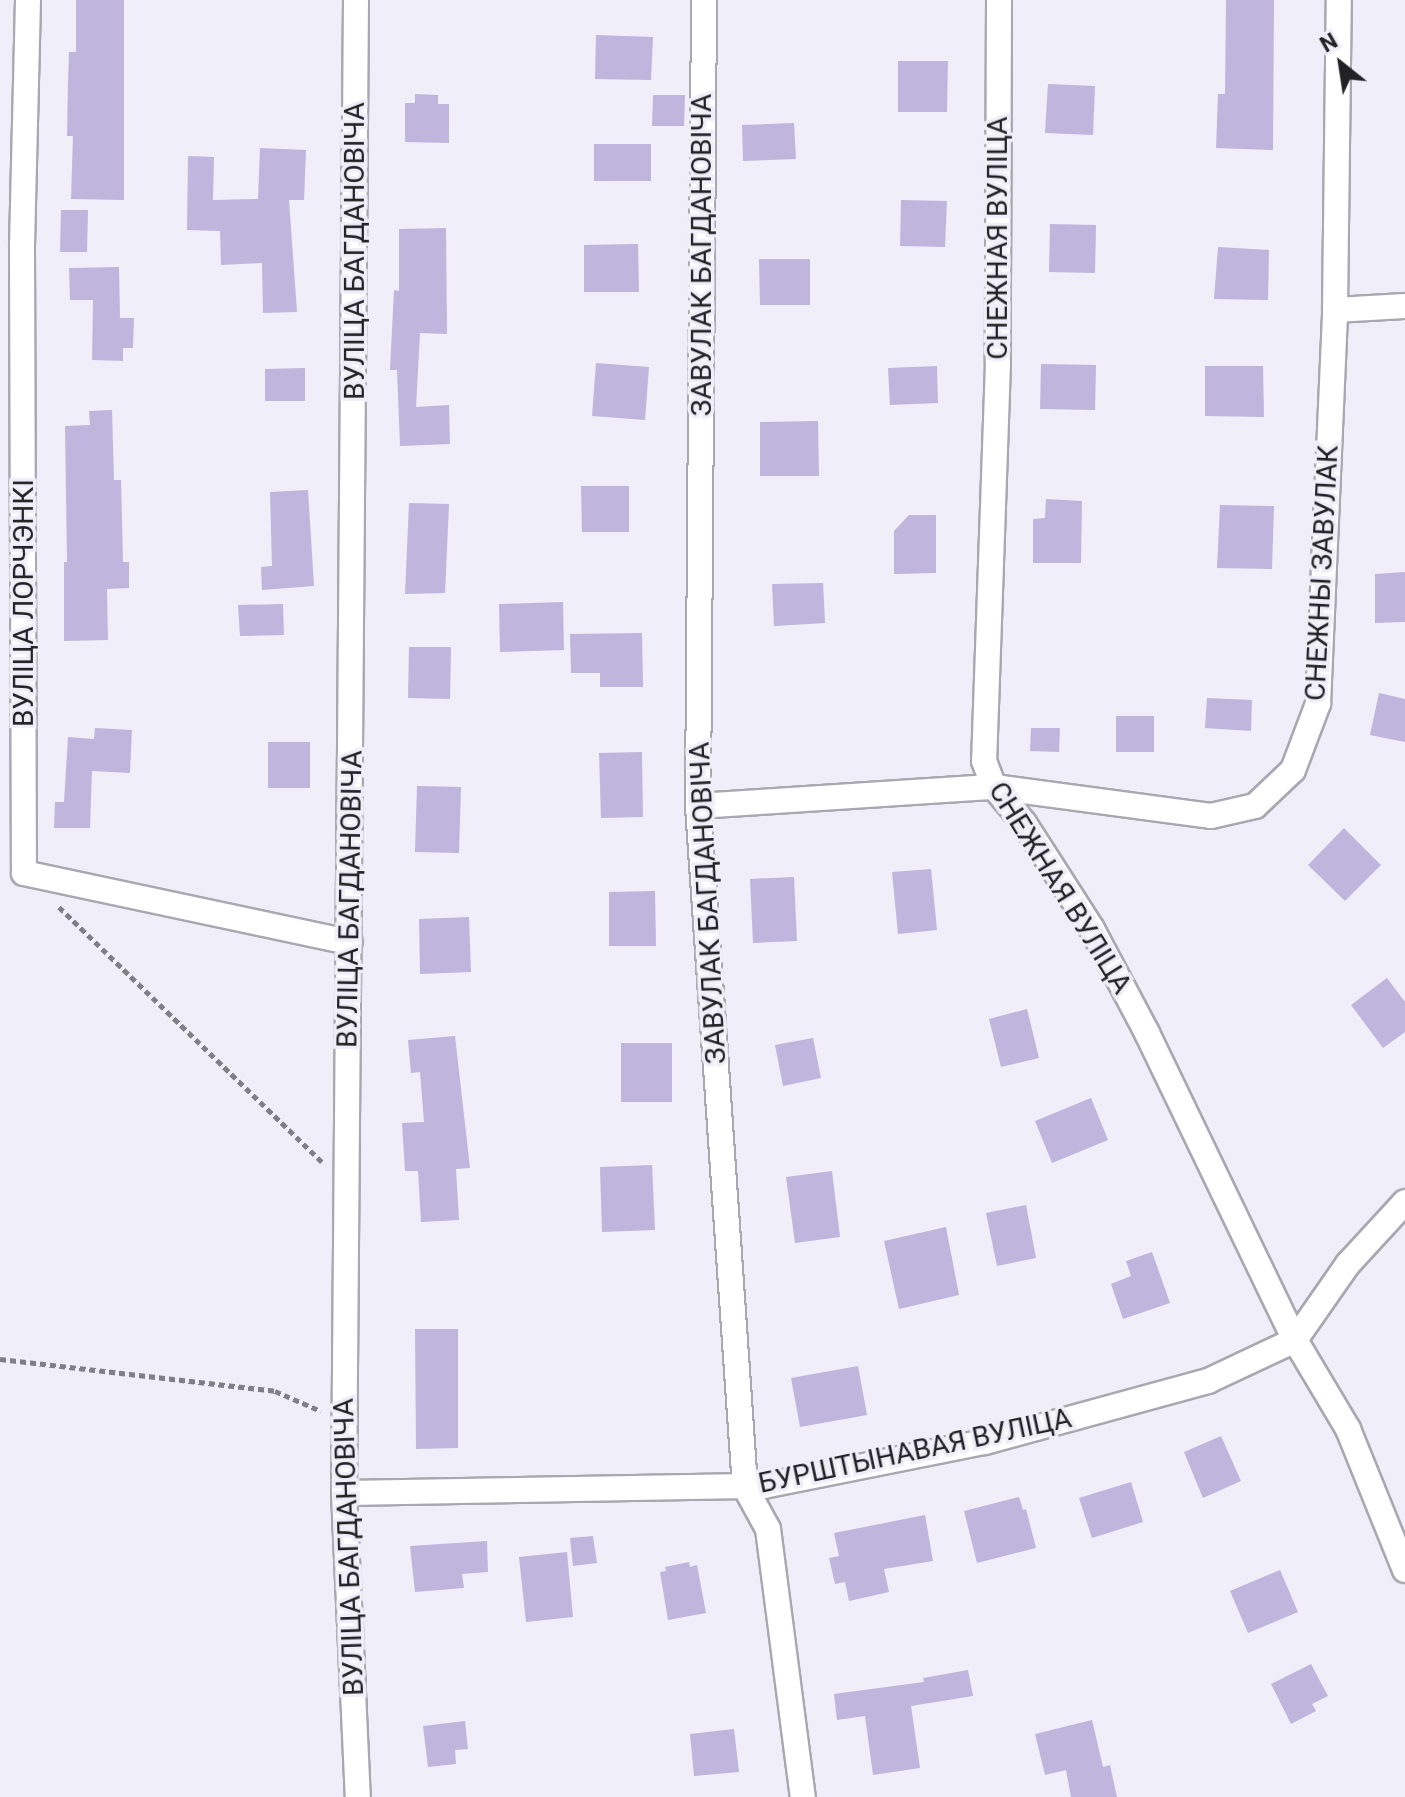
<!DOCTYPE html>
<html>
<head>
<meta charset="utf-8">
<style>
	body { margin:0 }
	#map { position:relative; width:1405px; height:1797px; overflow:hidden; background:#f0eef8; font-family:Roboto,sans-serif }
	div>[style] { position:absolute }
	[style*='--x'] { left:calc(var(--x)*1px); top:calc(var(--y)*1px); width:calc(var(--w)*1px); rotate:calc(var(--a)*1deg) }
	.building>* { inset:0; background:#bfb5dd }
	.path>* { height:5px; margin-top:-2.5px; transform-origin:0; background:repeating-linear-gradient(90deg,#807f85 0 6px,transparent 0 10px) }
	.roads { filter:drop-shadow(2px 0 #a9a7b0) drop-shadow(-2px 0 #a9a7b0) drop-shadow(0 2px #a9a7b0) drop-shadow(0 -2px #a9a7b0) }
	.minor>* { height:24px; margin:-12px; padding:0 12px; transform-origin:12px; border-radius:12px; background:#fff }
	span { translate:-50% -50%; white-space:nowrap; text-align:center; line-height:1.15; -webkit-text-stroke:7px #f0eef8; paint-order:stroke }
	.street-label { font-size:28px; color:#222124 }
	.north { position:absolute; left:1301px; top:24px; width:80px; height:80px; -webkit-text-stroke:6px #f0eef8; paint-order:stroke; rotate:330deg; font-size:22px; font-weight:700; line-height:32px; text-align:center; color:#222124 }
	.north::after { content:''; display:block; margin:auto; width:28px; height:36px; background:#222124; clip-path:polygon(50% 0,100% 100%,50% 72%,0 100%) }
</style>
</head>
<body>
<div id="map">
	<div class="building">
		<div style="clip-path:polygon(76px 0,124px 0,124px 200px,71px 199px,73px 136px,67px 136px,68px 82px,69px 52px,76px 52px)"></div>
		<div style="clip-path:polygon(1226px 0,1274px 0,1273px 150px,1216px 148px,1218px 94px,1225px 94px)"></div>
		<div style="clip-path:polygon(596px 35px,653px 37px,651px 80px,595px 79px)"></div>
		<div style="clip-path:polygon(898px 61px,948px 61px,947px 112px,898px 112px)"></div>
		<div style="clip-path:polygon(1048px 84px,1095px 86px,1093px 135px,1045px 133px)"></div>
		<div style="clip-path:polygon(415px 94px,438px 95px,438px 104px,449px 104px,449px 143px,405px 142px,405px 103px,415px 103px)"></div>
		<div style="clip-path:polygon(653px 95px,685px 95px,684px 126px,652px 126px)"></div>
		<div style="clip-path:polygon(794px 123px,796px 159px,743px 161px,742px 125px)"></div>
		<div style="clip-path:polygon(594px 144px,651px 144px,651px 181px,594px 181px)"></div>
		<div style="clip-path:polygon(260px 148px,306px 150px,304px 200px,289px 200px,297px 312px,263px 313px,262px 263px,221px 265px,220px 231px,187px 230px,188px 156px,214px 157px,213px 200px,258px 199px)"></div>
		<div style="clip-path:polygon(901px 200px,947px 201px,945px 247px,900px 246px)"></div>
		<div style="clip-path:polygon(61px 210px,88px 210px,87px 252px,60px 252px)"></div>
		<div style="clip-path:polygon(1050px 224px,1096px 225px,1095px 273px,1049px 272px)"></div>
		<div style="clip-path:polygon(446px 228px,447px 334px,420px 333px,416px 407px,449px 405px,450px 444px,400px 446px,397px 370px,390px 370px,394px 290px,399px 291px,399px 229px)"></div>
		<div style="clip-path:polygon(638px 244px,639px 292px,584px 292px,584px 245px)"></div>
		<div style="clip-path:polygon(1218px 247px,1269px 250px,1268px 300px,1214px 299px)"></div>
		<div style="clip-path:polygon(759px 259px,810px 259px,810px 305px,760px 305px)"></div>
		<div style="clip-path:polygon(119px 267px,120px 318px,134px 318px,133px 348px,123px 348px,123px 361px,92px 360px,93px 300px,70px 300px,69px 268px)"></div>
		<div style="clip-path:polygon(596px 363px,649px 367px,645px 420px,592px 416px)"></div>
		<div style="clip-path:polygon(1041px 364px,1096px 365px,1095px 410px,1040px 409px)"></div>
		<div style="clip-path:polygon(937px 366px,938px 403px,890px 405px,888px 368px)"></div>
		<div style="clip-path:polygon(1205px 366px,1263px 366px,1264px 417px,1205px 416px)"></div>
		<div style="clip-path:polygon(305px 368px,305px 401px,265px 401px,265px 369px)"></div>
		<div style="clip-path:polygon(112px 410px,114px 480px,121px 480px,123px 562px,129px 562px,129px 588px,107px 589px,108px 640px,64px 641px,64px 562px,67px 562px,65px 426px,90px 425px,89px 411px)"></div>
		<div style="clip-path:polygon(818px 421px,819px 476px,760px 476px,760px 422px)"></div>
		<div style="clip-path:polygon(581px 486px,629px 486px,629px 532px,582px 532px)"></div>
		<div style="clip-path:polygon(308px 490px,314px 586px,262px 590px,261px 567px,272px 566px,270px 492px)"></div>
		<div style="clip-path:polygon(1046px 499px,1082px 501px,1081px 563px,1033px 563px,1033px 519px,1045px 518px)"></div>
		<div style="clip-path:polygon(409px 503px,449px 504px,445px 593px,405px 594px)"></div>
		<div style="clip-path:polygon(1220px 505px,1274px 506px,1272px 569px,1217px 568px)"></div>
		<div style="clip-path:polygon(909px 515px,936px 515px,936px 573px,894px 574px,894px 531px)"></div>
		<div style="clip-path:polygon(1405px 572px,1405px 622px,1375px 623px,1375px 574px)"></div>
		<div style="clip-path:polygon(823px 583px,825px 623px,774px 626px,772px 584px)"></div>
		<div style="clip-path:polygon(563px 602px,564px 650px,500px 652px,499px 604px)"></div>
		<div style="clip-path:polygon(283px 604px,284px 635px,240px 636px,238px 605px)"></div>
		<div style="clip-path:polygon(642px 633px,643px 687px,600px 687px,600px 673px,571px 673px,570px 634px)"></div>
		<div style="clip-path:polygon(409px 647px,451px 647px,450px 699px,408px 698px)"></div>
		<div style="clip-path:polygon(1379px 693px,1405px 699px,1405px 742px,1370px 735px)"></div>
		<div style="clip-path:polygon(1207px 698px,1252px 700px,1251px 731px,1205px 728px)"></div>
		<div style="clip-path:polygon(1116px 716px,1154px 716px,1154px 752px,1116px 752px)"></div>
		<div style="clip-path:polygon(95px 728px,132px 730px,130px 773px,92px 771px,90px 828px,54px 828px,55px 802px,64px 802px,68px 737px,94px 739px)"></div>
		<div style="clip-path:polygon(1031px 728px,1060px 728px,1059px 752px,1030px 751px)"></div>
		<div style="clip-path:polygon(268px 742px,310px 742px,310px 788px,268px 788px)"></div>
		<div style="clip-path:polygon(642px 752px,643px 817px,601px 818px,599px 753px)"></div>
		<div style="clip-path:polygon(417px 786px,461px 787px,459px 853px,415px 852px)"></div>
		<div style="clip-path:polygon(1344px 828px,1381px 865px,1345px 901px,1308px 865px)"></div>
		<div style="clip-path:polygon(931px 869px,937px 930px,898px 934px,892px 872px)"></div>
		<div style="clip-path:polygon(794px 877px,797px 941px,753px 943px,750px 879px)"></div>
		<div style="clip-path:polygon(655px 891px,656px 946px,609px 946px,609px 892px)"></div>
		<div style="clip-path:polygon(469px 917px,471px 972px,420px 974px,419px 919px)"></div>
		<div style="clip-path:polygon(1387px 978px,1405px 1002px,1405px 1032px,1383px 1048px,1351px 1005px)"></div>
		<div style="clip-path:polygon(1027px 1009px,1039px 1058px,1001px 1067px,989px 1019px)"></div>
		<div style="clip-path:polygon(455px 1036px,470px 1168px,456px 1169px,459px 1220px,421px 1222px,418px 1171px,405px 1171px,402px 1123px,424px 1122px,420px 1072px,411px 1073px,408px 1040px)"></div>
		<div style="clip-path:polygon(813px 1038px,821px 1078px,783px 1086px,775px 1045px)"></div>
		<div style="clip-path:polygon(621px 1043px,672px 1043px,672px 1102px,621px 1102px)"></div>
		<div style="clip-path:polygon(1091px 1098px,1108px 1140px,1052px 1163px,1035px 1121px)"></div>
		<div style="clip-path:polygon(652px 1165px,655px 1230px,602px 1232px,600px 1167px)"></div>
		<div style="clip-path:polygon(832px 1171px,840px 1237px,795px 1243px,786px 1177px)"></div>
		<div style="clip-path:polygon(1026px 1205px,1036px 1258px,997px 1266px,986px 1213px)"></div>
		<div style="clip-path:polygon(946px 1227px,959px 1295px,899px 1309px,884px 1241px)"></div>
		<div style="clip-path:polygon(1152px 1252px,1170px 1303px,1123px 1319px,1111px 1284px,1131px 1276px,1126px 1261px)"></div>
		<div style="clip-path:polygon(415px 1329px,458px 1329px,458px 1448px,416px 1449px)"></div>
		<div style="clip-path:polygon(858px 1366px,867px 1415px,800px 1427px,791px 1378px)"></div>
		<div style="clip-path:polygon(1221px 1436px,1241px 1481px,1203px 1498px,1184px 1452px)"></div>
		<div style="clip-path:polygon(1131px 1482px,1143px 1522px,1092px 1538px,1079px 1498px)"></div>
		<div style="clip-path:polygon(1019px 1497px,1023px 1510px,1026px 1509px,1036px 1548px,977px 1563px,964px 1511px)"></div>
		<div style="clip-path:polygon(925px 1515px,933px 1561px,884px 1569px,889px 1592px,849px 1601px,845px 1582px,835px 1584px,829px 1558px,839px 1556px,834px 1533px)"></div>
		<div style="clip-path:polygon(593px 1536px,597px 1563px,573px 1566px,570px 1538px)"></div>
		<div style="clip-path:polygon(487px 1541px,488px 1572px,462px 1574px,464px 1588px,415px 1592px,410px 1546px)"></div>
		<div style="clip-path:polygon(567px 1552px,573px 1617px,526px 1622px,519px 1557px)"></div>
		<div style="clip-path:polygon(689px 1562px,690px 1567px,697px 1565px,706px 1613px,668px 1620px,660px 1572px,666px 1571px,665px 1567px)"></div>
		<div style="clip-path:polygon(1280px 1570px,1298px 1612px,1248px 1633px,1230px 1591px)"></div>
		<div style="clip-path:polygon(1311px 1664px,1328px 1696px,1312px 1704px,1316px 1711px,1291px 1724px,1271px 1684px)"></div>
		<div style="clip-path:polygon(968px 1670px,973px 1696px,911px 1706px,920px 1768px,873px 1775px,865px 1716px,837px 1720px,834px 1694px,924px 1682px,923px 1678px)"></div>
		<div style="clip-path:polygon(1092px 1720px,1103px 1767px,1110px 1765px,1117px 1797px,1071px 1797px,1066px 1770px,1045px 1775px,1035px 1734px)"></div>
		<div style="clip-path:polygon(465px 1721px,468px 1749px,455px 1750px,456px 1764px,428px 1767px,423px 1726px)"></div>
		<div style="clip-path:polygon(734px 1729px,739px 1772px,694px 1776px,690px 1734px)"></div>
	</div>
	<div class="path">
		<div style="--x:59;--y:907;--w:366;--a:44.1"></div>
		<div style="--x:0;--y:1359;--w:277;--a:6.6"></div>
		<div style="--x:275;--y:1391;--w:50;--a:23.5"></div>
	</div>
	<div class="roads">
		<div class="minor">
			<div style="--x:28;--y:0;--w:248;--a:91.4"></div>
			<div style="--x:22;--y:248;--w:625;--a:89.82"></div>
			<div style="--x:24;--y:873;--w:333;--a:12"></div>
			<div style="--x:356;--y:0;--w:1493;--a:90.46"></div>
			<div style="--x:344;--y:1493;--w:304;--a:87.4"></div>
			<div style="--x:704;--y:0;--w:806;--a:90.43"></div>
			<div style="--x:698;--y:806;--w:683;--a:86.05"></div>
			<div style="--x:745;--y:1487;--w:48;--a:61.3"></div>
			<div style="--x:768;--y:1529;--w:270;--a:82.6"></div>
			<div style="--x:999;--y:0;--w:363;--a:90.2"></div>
			<div style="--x:998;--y:363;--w:398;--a:92"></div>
			<div style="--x:984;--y:761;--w:28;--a:69"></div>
			<div style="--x:994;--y:787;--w:47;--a:50.2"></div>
			<div style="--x:1024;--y:823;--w:126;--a:57.3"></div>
			<div style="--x:1092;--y:929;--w:118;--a:62.1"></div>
			<div style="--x:1147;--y:1033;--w:341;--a:64.3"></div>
			<div style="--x:1295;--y:1340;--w:104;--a:59.2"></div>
			<div style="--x:1348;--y:1429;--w:152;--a:68"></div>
			<div style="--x:1335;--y:310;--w:70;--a:-3.3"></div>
			<div style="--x:698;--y:806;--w:297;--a:-3.7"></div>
			<div style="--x:994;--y:787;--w:219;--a:7.6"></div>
			<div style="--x:1211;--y:816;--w:45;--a:-12.8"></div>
			<div style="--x:1255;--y:806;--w:52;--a:-43.5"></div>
			<div style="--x:1293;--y:770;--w:71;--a:-69.3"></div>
			<div style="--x:1318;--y:704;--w:394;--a:-87.5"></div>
			<div style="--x:1335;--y:310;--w:310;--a:-89.3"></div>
			<div style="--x:344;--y:1493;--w:420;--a:-1"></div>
			<div style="--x:764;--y:1486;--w:225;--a:-11.3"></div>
			<div style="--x:985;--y:1442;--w:231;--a:-15.3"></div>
			<div style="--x:1208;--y:1381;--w:96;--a:-25.2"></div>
			<div style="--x:1295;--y:1340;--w:93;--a:-55.1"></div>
			<div style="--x:1348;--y:1264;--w:84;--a:-47.4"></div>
		</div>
	</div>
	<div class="street-label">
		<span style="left:998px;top:238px;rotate:-90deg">СНЕЖНАЯ ВУЛІЦА</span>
		<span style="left:355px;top:251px;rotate:-90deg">ВУЛІЦА БАГДАНОВІЧА</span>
		<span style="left:702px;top:255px;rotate:-90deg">ЗАВУЛАК БАГДАНОВІЧА</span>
		<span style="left:1322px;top:573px;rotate:-87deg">СНЕЖНЫ ЗАВУЛАК</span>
		<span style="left:24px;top:603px;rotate:-90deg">ВУЛІЦА ЛОРЧЭНКІ</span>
		<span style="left:1060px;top:888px;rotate:58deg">СНЕЖНАЯ ВУЛІЦА</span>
		<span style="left:350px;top:899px;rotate:-89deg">ВУЛІЦА БАГДАНОВІЧА</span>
		<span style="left:708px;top:903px;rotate:-93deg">ЗАВУЛАК БАГДАНОВІЧА</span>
		<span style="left:915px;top:1451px;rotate:-12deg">БУРШТЫНАВАЯ ВУЛІЦА</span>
		<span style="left:349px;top:1547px;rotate:-92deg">ВУЛІЦА БАГДАНОВІЧА</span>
	</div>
	<div class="north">N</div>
</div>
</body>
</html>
